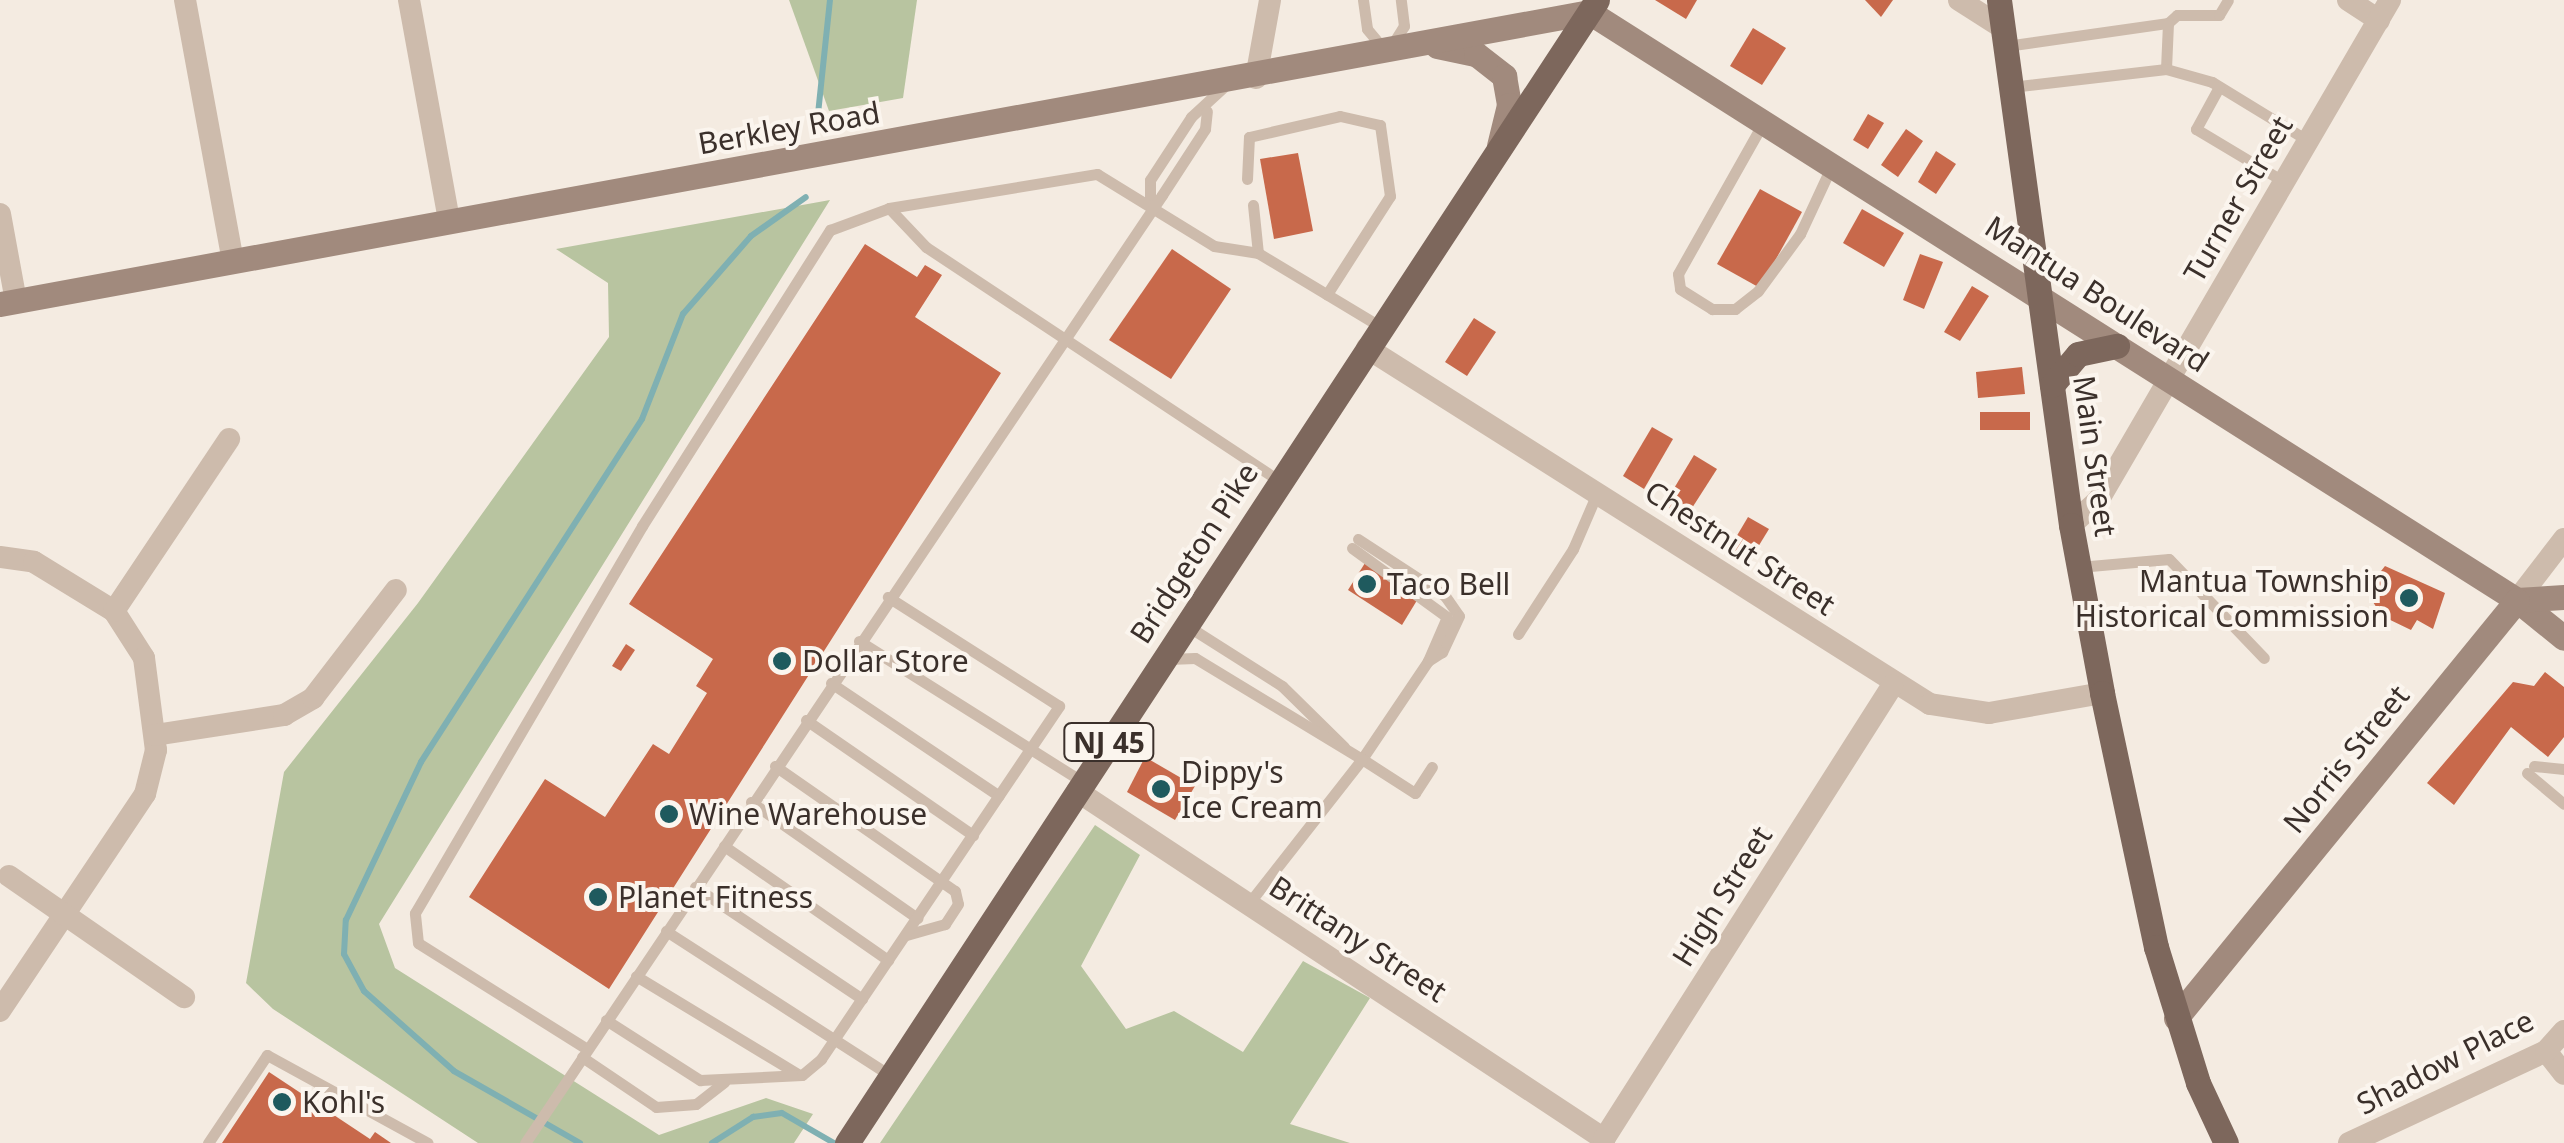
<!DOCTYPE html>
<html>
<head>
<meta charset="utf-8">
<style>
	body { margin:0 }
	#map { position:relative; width:2564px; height:1143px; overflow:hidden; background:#f4ebe1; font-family:"Noto Sans",sans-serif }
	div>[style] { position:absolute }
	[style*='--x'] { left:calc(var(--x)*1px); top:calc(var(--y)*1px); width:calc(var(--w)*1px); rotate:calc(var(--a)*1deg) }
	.green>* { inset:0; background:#b8c4a0 }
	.stream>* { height:6px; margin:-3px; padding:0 3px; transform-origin:3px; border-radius:3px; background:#7fb0b2 }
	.building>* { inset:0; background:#c8694b }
	.lane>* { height:11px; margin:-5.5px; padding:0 5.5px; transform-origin:5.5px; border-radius:5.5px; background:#cdbbac }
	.street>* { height:22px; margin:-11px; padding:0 11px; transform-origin:11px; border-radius:11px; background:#cdbbac }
	.secondary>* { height:25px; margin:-12.5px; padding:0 12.5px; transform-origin:12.5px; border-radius:12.5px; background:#a18a7d }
	.primary>* { height:25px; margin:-12.5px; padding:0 12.5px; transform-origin:12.5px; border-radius:12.5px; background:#7d675c }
	.dots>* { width:28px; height:28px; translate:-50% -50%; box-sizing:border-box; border:5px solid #fbf5ee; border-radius:50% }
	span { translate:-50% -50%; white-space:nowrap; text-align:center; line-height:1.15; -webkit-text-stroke:8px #fbf5ee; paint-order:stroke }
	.shield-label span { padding:2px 8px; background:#fbf5ee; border:2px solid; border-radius:8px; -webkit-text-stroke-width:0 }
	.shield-label { font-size:28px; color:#3b302b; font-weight:700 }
	.street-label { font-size:30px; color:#3b302b }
	.poi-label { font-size:30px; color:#3b302b }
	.right { translate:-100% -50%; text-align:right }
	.left { translate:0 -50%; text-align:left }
</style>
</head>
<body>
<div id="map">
	<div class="green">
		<div style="clip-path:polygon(789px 0,917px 0,903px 98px,829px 111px)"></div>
		<div style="clip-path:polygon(830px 200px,379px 924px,395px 968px,659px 1135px,766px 1098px,813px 1114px,794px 1143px,478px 1143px,273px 1009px,246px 983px,284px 772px,418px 603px,609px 337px,608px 283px,556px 249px)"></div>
		<div style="clip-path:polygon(1095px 825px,1140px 855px,1081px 966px,1126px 1029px,1174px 1011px,1243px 1052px,1303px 961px,1370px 998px,1290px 1124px,1350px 1143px,880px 1143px)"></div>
	</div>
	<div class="stream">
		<div style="--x:816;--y:133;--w:134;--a:-84"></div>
		<div style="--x:580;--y:1143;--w:145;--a:-150.3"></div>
		<div style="--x:454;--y:1071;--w:120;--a:-138.4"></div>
		<div style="--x:364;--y:991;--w:42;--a:-118.4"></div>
		<div style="--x:344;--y:954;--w:34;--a:-87"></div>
		<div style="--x:346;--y:920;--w:175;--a:-64.6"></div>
		<div style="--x:421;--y:762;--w:408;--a:-57.2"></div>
		<div style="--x:642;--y:419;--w:113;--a:-68.7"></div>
		<div style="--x:683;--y:314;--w:103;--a:-48.9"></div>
		<div style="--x:751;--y:236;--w:67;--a:-35.3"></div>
		<div style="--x:712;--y:1143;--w:49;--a:-32.4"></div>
		<div style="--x:753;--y:1117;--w:29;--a:-8"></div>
		<div style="--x:782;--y:1113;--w:60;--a:30"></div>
	</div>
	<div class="building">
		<div style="clip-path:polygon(1655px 0,1697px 0,1686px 19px)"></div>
		<div style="clip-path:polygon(1865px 0,1893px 0,1881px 17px)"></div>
		<div style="clip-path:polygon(1753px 28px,1786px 48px,1762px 85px,1730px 66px)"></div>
		<div style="clip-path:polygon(1868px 114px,1884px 123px,1868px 149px,1853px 140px)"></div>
		<div style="clip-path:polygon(1906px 129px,1923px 141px,1898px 177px,1881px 165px)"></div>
		<div style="clip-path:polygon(1936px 151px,1956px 164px,1936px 194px,1918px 182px)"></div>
		<div style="clip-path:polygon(1298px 153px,1313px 231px,1274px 239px,1260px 159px)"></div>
		<div style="clip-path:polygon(1760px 189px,1802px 212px,1760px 288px,1717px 264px)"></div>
		<div style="clip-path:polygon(1862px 209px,1904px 233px,1884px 267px,1843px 243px)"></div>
		<div style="clip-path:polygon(865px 244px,917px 277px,925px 265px,942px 275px,915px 317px,1001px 373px,609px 989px,469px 897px,545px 779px,605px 817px,653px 744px,669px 754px,707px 693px,696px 686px,713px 659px,629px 604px)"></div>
		<div style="clip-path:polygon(1172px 249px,1231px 289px,1171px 379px,1109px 340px)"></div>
		<div style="clip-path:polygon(1920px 254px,1943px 262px,1924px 309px,1903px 300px)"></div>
		<div style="clip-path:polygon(1972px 286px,1989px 296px,1960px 341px,1944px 332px)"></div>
		<div style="clip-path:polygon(1474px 318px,1496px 332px,1467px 376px,1445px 362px)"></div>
		<div style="clip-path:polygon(2022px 367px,2025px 394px,1978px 398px,1976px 372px)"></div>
		<div style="clip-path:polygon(1980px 412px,2030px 412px,2030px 430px,1980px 430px)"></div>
		<div style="clip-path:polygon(1652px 427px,1673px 439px,1644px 489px,1623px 476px)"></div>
		<div style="clip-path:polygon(1694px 455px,1717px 469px,1685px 519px,1664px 505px)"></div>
		<div style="clip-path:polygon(1748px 517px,1769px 529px,1750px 560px,1729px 549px)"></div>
		<div style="clip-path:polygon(1365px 563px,1419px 597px,1402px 625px,1348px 590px)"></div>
		<div style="clip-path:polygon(2385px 566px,2445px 593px,2433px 629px,2417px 620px,2411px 630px,2382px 616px,2373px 602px,2379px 595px,2366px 590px)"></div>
		<div style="clip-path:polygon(626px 644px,635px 650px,621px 671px,612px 666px)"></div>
		<div style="clip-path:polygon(2545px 672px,2564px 687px,2564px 737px,2548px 757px,2511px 727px,2454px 805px,2427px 783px,2513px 682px,2534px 686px)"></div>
		<div style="clip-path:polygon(1145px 757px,1195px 786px,1175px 820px,1127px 792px)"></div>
		<div style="clip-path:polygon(269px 1072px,370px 1139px,375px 1132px,391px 1143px,222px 1143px)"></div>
	</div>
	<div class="lane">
		<div style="--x:1363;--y:0;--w:29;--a:82"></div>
		<div style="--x:1367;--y:29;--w:31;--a:50"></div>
		<div style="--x:1387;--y:53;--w:32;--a:-58"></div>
		<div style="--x:1404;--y:26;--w:26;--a:-97"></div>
		<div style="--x:2168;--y:23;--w:12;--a:-42"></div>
		<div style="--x:2177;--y:15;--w:42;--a:0"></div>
		<div style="--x:2219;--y:15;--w:17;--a:-59"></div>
		<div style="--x:2006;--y:46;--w:164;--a:-8.1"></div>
		<div style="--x:2168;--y:23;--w:46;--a:92.5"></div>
		<div style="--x:2011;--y:87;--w:156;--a:-6.6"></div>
		<div style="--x:2166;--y:69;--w:48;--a:15.8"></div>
		<div style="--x:2212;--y:82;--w:111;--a:31.4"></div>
		<div style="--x:2219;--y:87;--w:48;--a:118.7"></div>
		<div style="--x:2196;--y:129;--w:101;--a:30.9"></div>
		<div style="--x:1763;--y:123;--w:173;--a:119.4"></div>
		<div style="--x:1678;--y:274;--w:15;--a:82"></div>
		<div style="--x:1680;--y:289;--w:38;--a:32"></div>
		<div style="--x:1712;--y:309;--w:23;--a:0"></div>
		<div style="--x:1735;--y:309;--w:29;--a:-38"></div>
		<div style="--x:1758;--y:291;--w:71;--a:-53.6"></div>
		<div style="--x:1800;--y:234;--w:76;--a:-65.1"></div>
		<div style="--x:1247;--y:179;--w:42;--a:-87.3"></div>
		<div style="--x:1249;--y:137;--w:93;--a:-13"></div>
		<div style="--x:1340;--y:116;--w:41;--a:12.7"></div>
		<div style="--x:1380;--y:125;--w:72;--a:82"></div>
		<div style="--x:1390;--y:196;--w:117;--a:122.7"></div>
		<div style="--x:1150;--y:203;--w:23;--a:-90"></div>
		<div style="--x:1150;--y:180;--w:75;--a:-56.9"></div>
		<div style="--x:1191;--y:117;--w:50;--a:-42.6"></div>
		<div style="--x:1253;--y:205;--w:48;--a:84.1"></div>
		<div style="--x:889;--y:208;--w:54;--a:46.5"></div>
		<div style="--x:926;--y:247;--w:424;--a:33.5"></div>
		<div style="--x:1358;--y:539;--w:104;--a:33.2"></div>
		<div style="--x:1445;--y:596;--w:24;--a:55"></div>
		<div style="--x:1459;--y:616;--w:40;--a:115"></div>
		<div style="--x:1442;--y:652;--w:17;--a:147"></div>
		<div style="--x:1428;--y:661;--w:118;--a:124"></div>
		<div style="--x:1362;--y:759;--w:63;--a:32.7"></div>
		<div style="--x:1415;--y:793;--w:31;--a:-57"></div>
		<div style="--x:1352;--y:548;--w:117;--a:36"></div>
		<div style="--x:1447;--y:617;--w:48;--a:113.4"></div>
		<div style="--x:2079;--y:567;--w:90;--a:-5.1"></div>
		<div style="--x:2169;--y:559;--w:137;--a:46.2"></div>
		<div style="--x:1186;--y:625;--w:114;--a:32.4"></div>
		<div style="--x:1282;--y:686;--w:87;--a:44.5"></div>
		<div style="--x:1518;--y:634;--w:101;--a:-57.1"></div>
		<div style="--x:1573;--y:549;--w:63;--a:-66.7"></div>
		<div style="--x:859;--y:641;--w:265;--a:32.2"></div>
		<div style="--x:1168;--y:659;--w:27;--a:-2"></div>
		<div style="--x:1195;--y:658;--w:195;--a:31.2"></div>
		<div style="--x:1362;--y:759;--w:183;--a:128.1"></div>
		<div style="--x:831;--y:683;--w:202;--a:33.9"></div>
		<div style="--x:806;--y:720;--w:203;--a:34.6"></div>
		<div style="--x:775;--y:766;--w:219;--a:34.8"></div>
		<div style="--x:955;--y:891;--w:13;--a:77"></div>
		<div style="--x:958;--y:904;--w:24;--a:123"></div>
		<div style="--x:945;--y:924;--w:41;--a:164.2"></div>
		<div style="--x:2534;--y:766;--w:30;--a:6"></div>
		<div style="--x:2527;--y:773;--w:48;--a:40"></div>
		<div style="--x:751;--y:802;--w:203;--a:34.9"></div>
		<div style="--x:724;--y:846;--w:200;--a:34.8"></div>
		<div style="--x:695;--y:887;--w:201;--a:33.8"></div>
		<div style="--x:666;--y:931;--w:268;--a:32.8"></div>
		<div style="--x:636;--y:976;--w:189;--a:31.2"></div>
		<div style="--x:606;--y:1020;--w:112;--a:32.6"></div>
		<div style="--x:700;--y:1080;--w:102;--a:-2.8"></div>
		<div style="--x:802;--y:1075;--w:25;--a:-40"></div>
		<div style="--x:821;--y:1059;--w:426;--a:-56"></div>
		<div style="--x:1059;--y:706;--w:203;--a:-147.5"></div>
		<div style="--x:587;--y:1049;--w:199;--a:-147.9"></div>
		<div style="--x:418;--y:943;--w:30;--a:-96"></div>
		<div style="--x:415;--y:913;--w:449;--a:-59.6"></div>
		<div style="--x:642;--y:526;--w:351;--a:-57.6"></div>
		<div style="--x:830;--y:230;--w:63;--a:-20.4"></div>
		<div style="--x:889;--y:208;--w:211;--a:-9.3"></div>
		<div style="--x:1097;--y:174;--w:137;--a:31.6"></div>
		<div style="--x:1214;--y:246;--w:45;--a:9"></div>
		<div style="--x:1258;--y:253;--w:144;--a:31"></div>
		<div style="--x:582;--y:1057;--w:89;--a:34"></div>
		<div style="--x:656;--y:1107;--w:40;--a:-4.3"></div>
		<div style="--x:696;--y:1104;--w:36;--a:-38"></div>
		<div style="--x:208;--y:1143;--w:106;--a:-56.2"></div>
		<div style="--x:267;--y:1055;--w:183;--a:28.7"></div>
		<div style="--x:525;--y:1143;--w:1142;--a:-56.1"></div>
		<div style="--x:1162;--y:195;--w:79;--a:-56.9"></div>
		<div style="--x:1205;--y:129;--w:18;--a:-84"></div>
	</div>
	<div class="street">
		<div style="--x:185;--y:0;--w:266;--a:79.6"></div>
		<div style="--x:409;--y:0;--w:224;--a:79.7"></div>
		<div style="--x:1959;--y:0;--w:52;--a:32.5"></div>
		<div style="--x:2348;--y:0;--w:37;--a:33"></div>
		<div style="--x:1256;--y:78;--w:79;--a:-79.8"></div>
		<div style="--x:0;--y:214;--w:88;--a:79.6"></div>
		<div style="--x:1367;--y:348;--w:666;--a:32.31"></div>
		<div style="--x:1930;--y:704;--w:60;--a:8.7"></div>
		<div style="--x:1989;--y:713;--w:115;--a:-10"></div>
		<div style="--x:2071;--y:525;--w:36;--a:-42"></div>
		<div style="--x:2098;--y:501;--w:580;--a:-59.76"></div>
		<div style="--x:0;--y:557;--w:34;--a:8"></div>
		<div style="--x:34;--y:562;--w:94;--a:31.5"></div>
		<div style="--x:114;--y:611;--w:56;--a:57.4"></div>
		<div style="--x:144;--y:658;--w:93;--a:82.6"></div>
		<div style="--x:156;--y:750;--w:45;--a:104"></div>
		<div style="--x:145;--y:794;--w:261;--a:123.8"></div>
		<div style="--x:2517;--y:600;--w:77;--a:-52.4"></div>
		<div style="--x:114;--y:611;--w:207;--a:-56.2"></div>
		<div style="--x:155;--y:735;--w:131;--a:-8.8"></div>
		<div style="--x:284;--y:715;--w:34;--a:-30"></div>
		<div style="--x:313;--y:698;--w:136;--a:-52.5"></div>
		<div style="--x:1077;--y:791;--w:632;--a:33.44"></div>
		<div style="--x:1604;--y:1139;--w:537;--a:-57.55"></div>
		<div style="--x:9;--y:876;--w:213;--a:34.7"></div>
		<div style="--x:2546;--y:1051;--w:29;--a:52"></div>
		<div style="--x:2349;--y:1143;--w:217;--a:-25"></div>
		<div style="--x:2546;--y:1051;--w:27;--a:-48"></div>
	</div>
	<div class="secondary">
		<div style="--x:1437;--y:46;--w:40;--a:12"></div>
		<div style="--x:1476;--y:54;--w:36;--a:38"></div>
		<div style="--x:1504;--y:76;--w:29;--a:80"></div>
		<div style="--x:1509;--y:105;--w:42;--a:103.7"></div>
		<div style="--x:0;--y:304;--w:1616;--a:-10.41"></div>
		<div style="--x:1589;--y:12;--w:1099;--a:32.36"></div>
		<div style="--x:2517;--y:600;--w:60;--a:39"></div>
		<div style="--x:2517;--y:600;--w:47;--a:-3.7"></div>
		<div style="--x:2176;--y:1018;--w:539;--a:-50.79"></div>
	</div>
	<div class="primary">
		<div style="--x:1999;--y:0;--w:530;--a:82.19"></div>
		<div style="--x:2071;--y:525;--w:171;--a:79.5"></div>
		<div style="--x:2102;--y:693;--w:260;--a:78"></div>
		<div style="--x:2156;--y:947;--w:142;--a:72.8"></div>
		<div style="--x:2198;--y:1083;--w:66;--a:65"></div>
		<div style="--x:2052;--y:385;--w:40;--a:-50"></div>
		<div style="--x:2078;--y:354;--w:40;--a:-12"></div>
		<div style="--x:847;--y:1143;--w:1367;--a:-56.73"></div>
	</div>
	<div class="dots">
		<div style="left:1367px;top:584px;background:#1f5a5e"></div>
		<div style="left:2409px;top:598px;background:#1f5a5e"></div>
		<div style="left:782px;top:661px;background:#1f5a5e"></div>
		<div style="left:1161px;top:789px;background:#1f5a5e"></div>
		<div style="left:669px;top:814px;background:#1f5a5e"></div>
		<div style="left:598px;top:897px;background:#1f5a5e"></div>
		<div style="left:282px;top:1102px;background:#1f5a5e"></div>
	</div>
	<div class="shield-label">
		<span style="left:1109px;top:742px">NJ 45</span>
	</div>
	<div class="street-label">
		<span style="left:789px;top:128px;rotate:-10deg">Berkley Road</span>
		<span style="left:2238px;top:199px;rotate:-60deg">Turner Street</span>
		<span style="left:2097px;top:294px;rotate:33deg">Mantua Boulevard</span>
		<span style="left:2095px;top:456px;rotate:82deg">Main Street</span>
		<span style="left:1740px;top:548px;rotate:33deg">Chestnut Street</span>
		<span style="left:1194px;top:553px;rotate:-57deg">Bridgeton Pike</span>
		<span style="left:2346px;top:759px;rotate:-51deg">Norris Street</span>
		<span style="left:1722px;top:896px;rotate:-58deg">High Street</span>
		<span style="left:1358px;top:939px;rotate:33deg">Brittany Street</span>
		<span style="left:2445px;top:1062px;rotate:-27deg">Shadow Place</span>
	</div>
	<div class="poi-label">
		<span class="right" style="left:2389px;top:598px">Mantua Township<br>Historical Commission</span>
		<span class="left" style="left:1387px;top:584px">Taco Bell</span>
		<span class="left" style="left:802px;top:661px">Dollar Store</span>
		<span class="left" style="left:1181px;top:789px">Dippy's<br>Ice Cream</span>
		<span class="left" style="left:689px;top:814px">Wine Warehouse</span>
		<span class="left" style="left:618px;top:897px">Planet Fitness</span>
		<span class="left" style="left:302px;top:1102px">Kohl's</span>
	</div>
</div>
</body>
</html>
